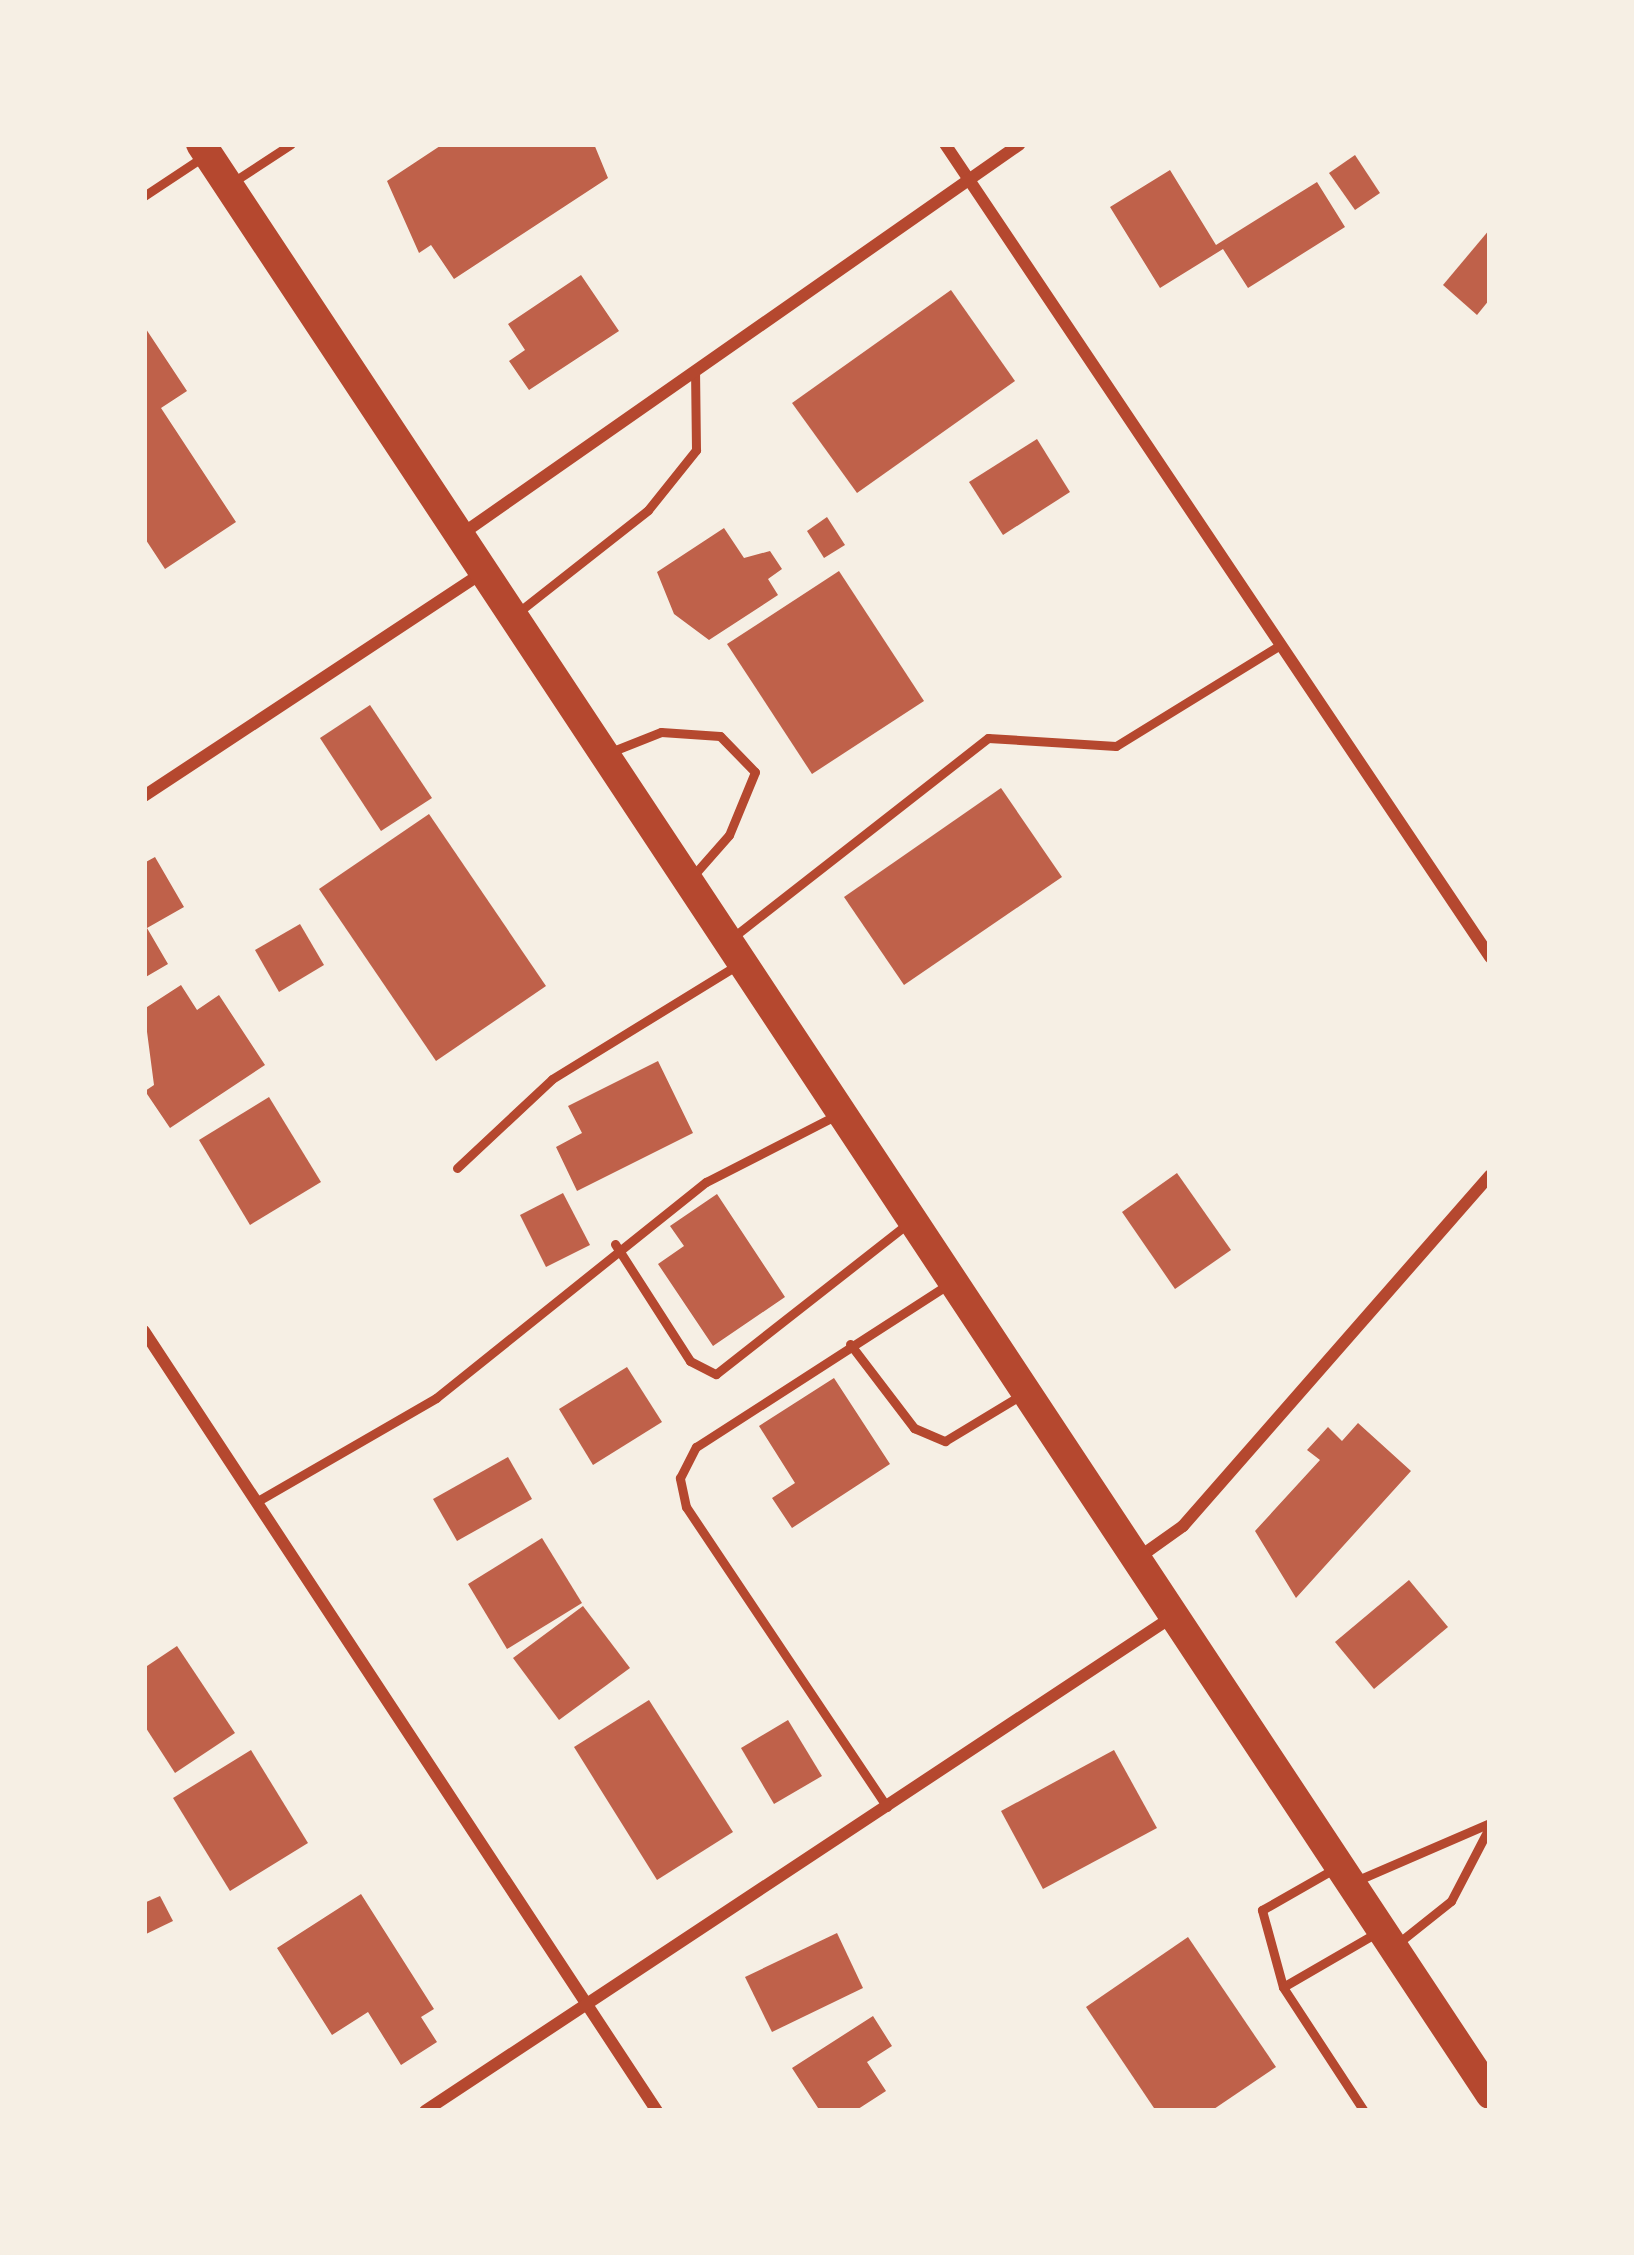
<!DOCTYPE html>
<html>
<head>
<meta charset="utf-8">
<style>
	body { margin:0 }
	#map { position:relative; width:1634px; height:2255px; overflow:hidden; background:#f6efe4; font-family:"Open Sans",sans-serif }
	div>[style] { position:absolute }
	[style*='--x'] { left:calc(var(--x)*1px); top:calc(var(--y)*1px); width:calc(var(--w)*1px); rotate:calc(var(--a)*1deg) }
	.building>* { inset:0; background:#bf614a }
	.service>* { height:9px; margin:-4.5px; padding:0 4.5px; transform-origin:4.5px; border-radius:4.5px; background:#b5482f }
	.minor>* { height:12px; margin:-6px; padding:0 6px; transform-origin:6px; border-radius:6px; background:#b5482f }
	.primary>* { height:30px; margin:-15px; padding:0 15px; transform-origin:15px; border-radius:15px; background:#b5482f }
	span { translate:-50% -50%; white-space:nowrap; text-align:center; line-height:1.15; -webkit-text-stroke:12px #f6efe4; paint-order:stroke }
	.frame { position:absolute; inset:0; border:147px solid #f6efe4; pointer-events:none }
</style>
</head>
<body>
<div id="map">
	<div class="building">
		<div style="clip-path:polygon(443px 144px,594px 144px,608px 178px,454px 279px,431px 245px,419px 253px,387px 181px)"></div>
		<div style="clip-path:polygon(1355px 155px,1380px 193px,1355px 210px,1329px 173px)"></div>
		<div style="clip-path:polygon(1170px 170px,1216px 245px,1317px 182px,1345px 227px,1248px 288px,1223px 249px,1160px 288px,1110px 207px)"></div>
		<div style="clip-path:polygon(1490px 229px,1490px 299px,1477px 315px,1443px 285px)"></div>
		<div style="clip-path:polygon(581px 275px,619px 331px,529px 390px,509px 361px,525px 350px,508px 324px)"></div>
		<div style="clip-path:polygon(951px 290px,1015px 381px,857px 493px,792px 403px)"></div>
		<div style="clip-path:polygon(144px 326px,187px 391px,161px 408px,236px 522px,165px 569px,144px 537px)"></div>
		<div style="clip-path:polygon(1037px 439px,1070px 492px,1003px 535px,969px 482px)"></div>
		<div style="clip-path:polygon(827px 517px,845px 545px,824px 558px,807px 531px)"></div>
		<div style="clip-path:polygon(724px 528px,744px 558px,770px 551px,782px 569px,768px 579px,778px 595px,709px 640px,674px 614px,657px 572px)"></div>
		<div style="clip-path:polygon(839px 571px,924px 701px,812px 774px,727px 644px)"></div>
		<div style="clip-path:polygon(370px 705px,432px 798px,381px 831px,320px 738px)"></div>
		<div style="clip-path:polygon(1001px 788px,1062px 877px,904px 985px,844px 897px)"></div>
		<div style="clip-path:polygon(429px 814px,546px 986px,436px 1061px,319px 889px)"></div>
		<div style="clip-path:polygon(155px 857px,184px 907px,147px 928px,168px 964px,144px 978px,144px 863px)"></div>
		<div style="clip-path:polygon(300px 924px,324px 965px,279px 992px,255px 950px)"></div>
		<div style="clip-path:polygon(181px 985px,197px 1010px,219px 995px,265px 1065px,170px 1128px,145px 1091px,154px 1085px,144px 1009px)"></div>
		<div style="clip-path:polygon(658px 1061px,693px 1133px,577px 1191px,556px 1147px,582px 1133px,568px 1106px)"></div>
		<div style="clip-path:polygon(269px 1097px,321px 1182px,250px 1225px,199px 1140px)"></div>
		<div style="clip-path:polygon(1177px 1173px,1231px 1250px,1175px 1289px,1122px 1212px)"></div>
		<div style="clip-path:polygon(563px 1193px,590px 1245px,546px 1267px,520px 1215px)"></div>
		<div style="clip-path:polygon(717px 1194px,785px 1297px,713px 1346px,658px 1264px,684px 1246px,670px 1226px)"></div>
		<div style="clip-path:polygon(627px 1367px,662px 1422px,593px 1465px,559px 1409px)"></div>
		<div style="clip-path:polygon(834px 1378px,890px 1464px,792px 1528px,772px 1498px,795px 1483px,759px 1426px)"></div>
		<div style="clip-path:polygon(1358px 1423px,1411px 1471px,1296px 1598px,1255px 1531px,1320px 1460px,1307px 1450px,1328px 1427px,1342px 1441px)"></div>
		<div style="clip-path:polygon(508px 1457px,532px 1499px,457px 1541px,433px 1499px)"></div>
		<div style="clip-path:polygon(542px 1538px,582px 1603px,507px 1649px,468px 1584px)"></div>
		<div style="clip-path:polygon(1409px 1580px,1448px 1627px,1374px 1689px,1335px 1642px)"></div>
		<div style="clip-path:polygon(583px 1606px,630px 1668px,559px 1720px,513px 1658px)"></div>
		<div style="clip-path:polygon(177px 1646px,235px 1733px,175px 1773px,144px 1725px,144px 1668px)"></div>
		<div style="clip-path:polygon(649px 1700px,733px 1832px,657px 1880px,574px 1747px)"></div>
		<div style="clip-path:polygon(788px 1720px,822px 1776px,774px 1804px,741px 1748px)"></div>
		<div style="clip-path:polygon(251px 1750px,308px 1843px,230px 1891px,173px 1798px)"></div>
		<div style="clip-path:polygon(1114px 1750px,1157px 1828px,1043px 1889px,1001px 1811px)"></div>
		<div style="clip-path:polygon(361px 1894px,434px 2009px,421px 2017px,437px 2042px,401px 2065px,368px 2012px,332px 2035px,277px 1948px)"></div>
		<div style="clip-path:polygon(160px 1896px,173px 1921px,144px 1935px,144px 1903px)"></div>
		<div style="clip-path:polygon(837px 1933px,863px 1988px,772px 2032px,745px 1977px)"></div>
		<div style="clip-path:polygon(1188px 1937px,1276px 2067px,1211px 2111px,1156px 2111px,1086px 2007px)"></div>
		<div style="clip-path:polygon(873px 2016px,892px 2046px,867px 2062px,886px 2091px,855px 2111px,820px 2111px,792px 2068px)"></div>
	</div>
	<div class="service">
		<div style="--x:233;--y:182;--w:69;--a:-33.2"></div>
		<div style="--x:144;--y:196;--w:71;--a:-33.5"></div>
		<div style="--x:516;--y:614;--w:168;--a:-38.2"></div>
		<div style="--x:648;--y:510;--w:77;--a:-51.3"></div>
		<div style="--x:696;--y:450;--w:78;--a:-90.7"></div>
		<div style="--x:608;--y:753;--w:57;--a:-21.6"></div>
		<div style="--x:661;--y:732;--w:59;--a:3.9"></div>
		<div style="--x:720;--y:736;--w:50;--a:45.8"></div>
		<div style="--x:755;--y:772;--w:68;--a:112.4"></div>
		<div style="--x:729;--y:835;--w:55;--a:131.3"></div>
		<div style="--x:732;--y:938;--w:325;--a:-38"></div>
		<div style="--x:988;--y:738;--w:128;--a:3.6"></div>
		<div style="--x:1116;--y:746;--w:193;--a:-31.6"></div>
		<div style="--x:457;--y:1168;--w:130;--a:-43.1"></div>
		<div style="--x:552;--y:1079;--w:217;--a:-31.6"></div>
		<div style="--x:615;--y:1244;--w:139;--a:57.3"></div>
		<div style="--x:690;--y:1361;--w:29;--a:27"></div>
		<div style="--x:716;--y:1374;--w:241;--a:-38.1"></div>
		<div style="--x:850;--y:1344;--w:106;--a:52.7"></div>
		<div style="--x:914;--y:1428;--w:34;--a:23"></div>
		<div style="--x:945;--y:1441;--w:91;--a:-31.1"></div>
		<div style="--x:256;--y:1502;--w:208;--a:-30"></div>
		<div style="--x:436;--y:1398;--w:346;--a:-38.7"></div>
		<div style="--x:706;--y:1182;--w:147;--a:-27.1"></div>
		<div style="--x:887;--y:1807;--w:361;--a:-123.8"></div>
		<div style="--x:686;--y:1507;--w:30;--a:-102"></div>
		<div style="--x:680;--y:1478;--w:35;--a:-63"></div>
		<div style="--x:696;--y:1447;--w:302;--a:-32.8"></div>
		<div style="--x:1358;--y:1880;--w:144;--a:-23.4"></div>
		<div style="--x:1397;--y:1944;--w:69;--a:-38.5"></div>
		<div style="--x:1451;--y:1901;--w:85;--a:-62.5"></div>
		<div style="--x:1283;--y:1987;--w:80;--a:-105.3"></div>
		<div style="--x:1262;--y:1910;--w:83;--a:-29.7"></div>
		<div style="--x:1364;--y:2111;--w:148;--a:-123.2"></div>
		<div style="--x:1283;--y:1987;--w:110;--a:-30.1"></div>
	</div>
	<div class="minor">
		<div style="--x:945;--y:144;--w:979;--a:56.16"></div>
		<div style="--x:459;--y:536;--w:684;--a:-34.94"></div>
		<div style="--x:144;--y:796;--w:404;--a:-33.4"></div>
		<div style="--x:144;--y:1331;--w:934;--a:56.67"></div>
		<div style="--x:1138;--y:1558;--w:55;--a:-35.4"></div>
		<div style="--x:1183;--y:1526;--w:466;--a:-48.8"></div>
		<div style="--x:425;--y:2111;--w:896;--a:-33.48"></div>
	</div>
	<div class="primary">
		<div style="--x:201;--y:144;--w:2338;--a:56.53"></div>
	</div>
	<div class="frame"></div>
</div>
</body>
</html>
